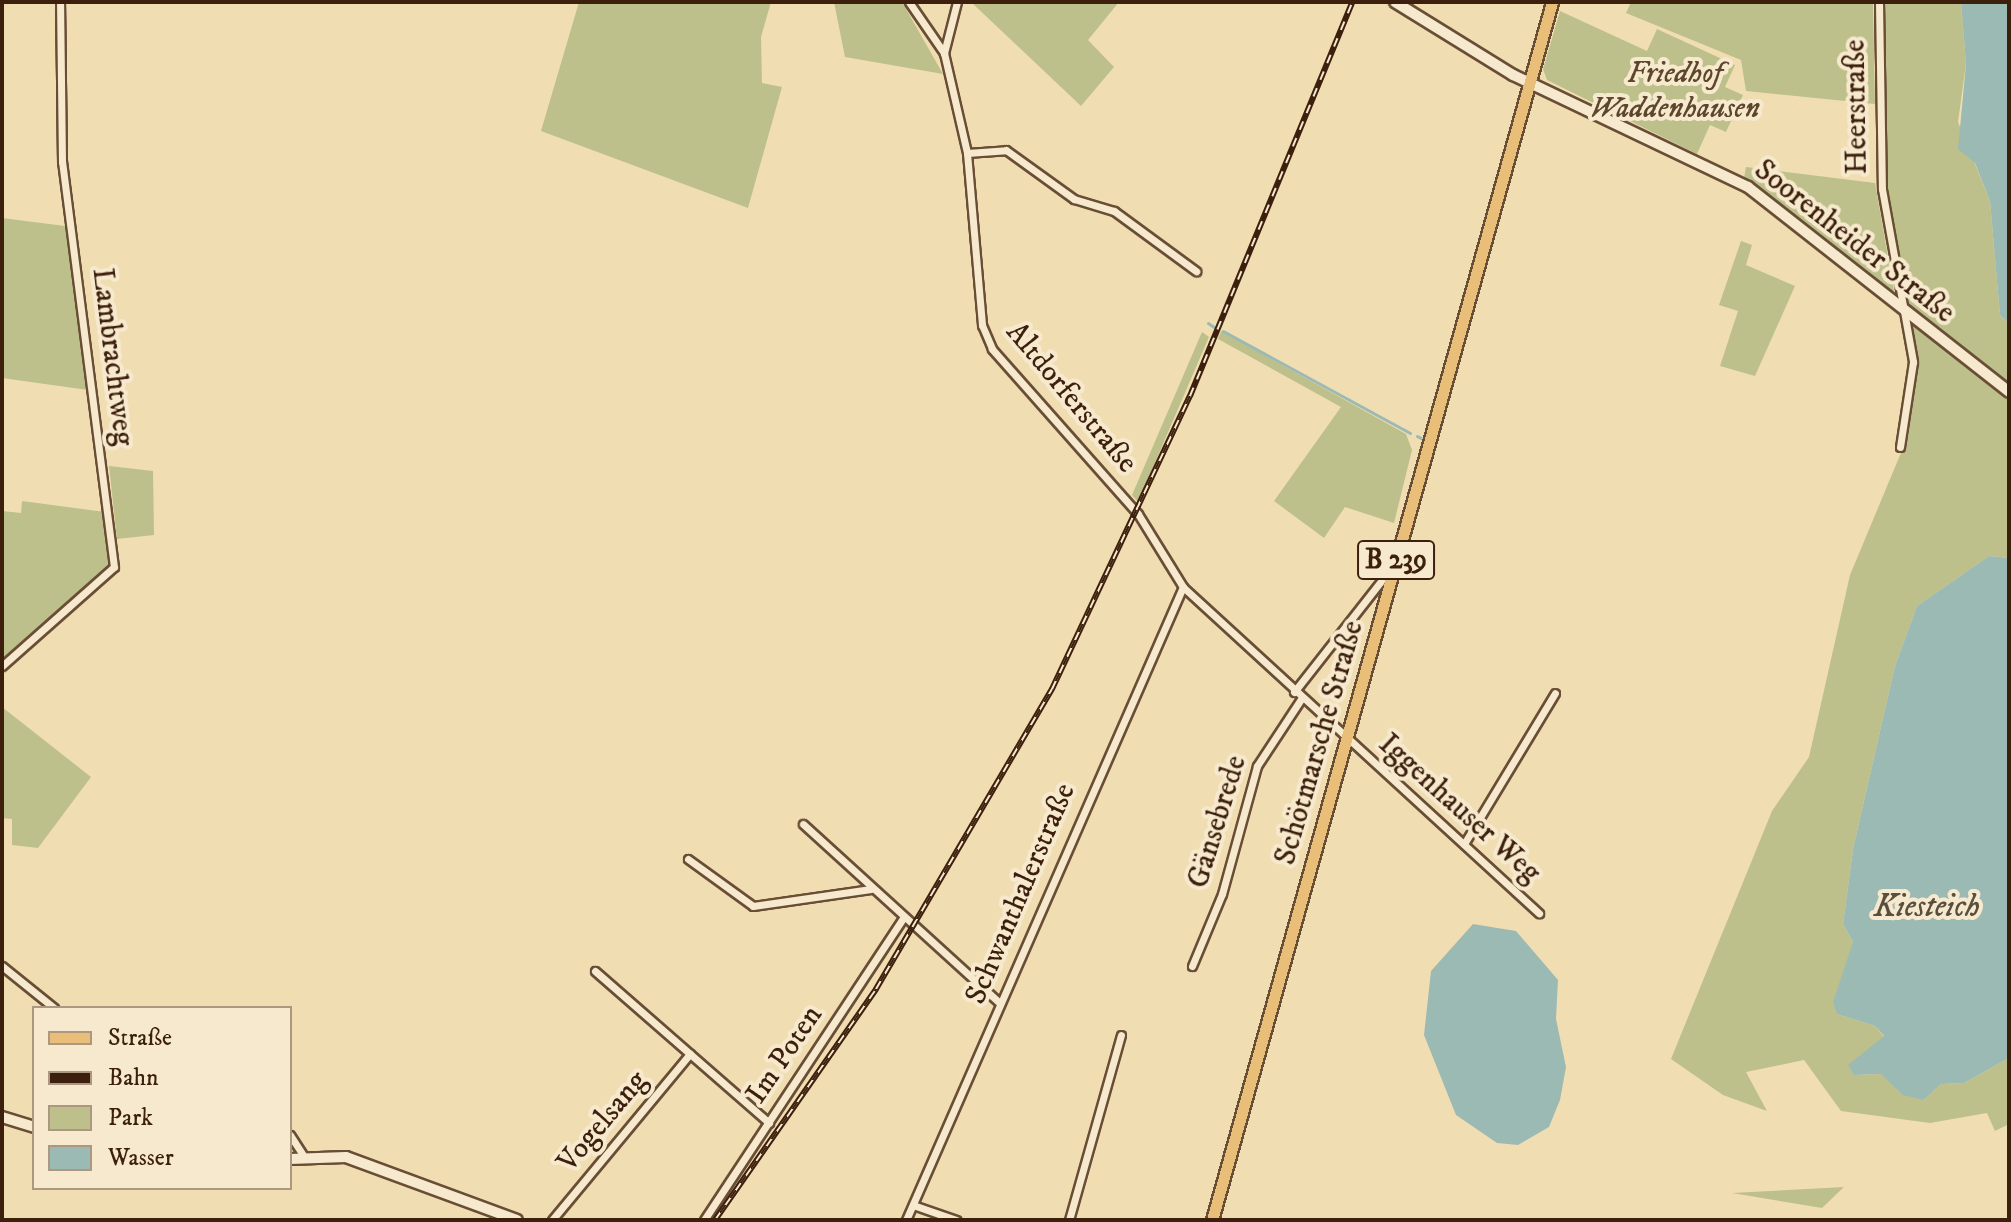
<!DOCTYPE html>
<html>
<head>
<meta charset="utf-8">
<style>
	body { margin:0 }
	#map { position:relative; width:2011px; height:1222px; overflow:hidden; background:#f1ddb2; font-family:"IM FELL DW Pica",serif }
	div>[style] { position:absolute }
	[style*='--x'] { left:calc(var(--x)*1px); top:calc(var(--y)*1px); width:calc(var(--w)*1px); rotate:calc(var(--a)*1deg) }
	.green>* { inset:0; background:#bdc08a }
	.water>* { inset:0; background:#9cbab4 }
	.stream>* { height:3px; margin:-1.5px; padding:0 1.5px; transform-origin:1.5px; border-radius:1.5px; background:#9cbab4 }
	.roads { filter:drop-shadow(2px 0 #694e36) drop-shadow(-2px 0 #694e36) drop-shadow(0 2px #694e36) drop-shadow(0 -2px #694e36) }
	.minor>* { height:7px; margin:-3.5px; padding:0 3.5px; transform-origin:3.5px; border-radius:3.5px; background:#f6e9cd }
	.secondary>* { height:10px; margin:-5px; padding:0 5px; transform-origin:5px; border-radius:5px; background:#f6e9cd }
	.primary>* { height:11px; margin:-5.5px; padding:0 5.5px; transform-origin:5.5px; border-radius:5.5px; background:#e8be79 }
	.rail>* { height:6px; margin-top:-3px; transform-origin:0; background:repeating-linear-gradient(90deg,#f6e9cd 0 9px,#3c1f0d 0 18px); box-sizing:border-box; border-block:2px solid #3c1f0d }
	span { translate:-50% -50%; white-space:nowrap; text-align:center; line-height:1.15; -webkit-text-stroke:8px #f6e9cd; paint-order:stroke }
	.shield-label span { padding:2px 6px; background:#f6e9cd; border:2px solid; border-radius:6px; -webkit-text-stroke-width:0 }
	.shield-label { font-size:28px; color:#3c1f0d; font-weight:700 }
	.park-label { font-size:30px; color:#5c472c; font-style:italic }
	.street-label { font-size:30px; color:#3c1f0d }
	.water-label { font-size:32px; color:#594e3f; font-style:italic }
	.frame { position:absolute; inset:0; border:4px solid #3c1f0d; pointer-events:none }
	.legend { position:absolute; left:32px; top:1006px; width:260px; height:184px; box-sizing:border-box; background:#f6e9cd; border:2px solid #ac9880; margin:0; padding:10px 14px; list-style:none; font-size:24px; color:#3c1f0d }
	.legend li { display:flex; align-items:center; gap:16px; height:40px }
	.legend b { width:40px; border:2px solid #ac9880 }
</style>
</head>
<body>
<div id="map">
	<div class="green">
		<div style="clip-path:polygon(579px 2px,771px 2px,761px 37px,762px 83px,782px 87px,748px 208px,541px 131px)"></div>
		<div style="clip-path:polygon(834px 2px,902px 2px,943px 74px,845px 57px)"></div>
		<div style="clip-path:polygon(971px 2px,1119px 2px,1088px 40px,1114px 67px,1081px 106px)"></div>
		<div style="clip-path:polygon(1631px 2px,1873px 2px,1875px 104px,1746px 91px,1741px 60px,1626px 13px)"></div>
		<div style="clip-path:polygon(1884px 2px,1961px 2px,1966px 64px,1958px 122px,1990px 201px,2000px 315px,2009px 324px,2009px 384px,1907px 307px,1888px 187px)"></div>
		<div style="clip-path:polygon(1560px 11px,1647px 51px,1657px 29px,1735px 65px,1725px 87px,1743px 95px,1726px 132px,1710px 125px,1697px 154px,1547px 80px,1543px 69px)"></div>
		<div style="clip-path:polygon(1746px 167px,1875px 183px,1895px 297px,1744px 178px)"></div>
		<div style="clip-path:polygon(2px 218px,65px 226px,88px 390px,2px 378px)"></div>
		<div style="clip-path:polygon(1741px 241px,1752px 245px,1746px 265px,1795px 286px,1755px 376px,1720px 366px,1738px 311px,1719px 305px)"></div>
		<div style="clip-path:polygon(1908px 319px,2009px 399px,2009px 558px,1989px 556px,1917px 606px,1895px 666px,1853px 849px,1843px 924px,1853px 942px,1837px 1014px,1875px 1026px,1884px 1037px,1854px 1075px,1881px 1074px,1924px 1100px,1941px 1084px,1964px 1083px,2009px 1058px,2009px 1124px,1995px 1131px,1987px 1113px,1930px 1123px,1841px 1111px,1804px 1060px,1746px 1072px,1767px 1111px,1723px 1095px,1671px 1059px,1772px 811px,1809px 757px,1850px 575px,1908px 436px,1917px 366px)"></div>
		<div style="clip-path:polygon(1221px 331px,1406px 434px,1412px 450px,1394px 523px,1345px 507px,1324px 538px,1274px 501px,1341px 407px,1218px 339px)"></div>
		<div style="clip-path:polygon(1202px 332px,1209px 337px,1138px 502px,1132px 495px)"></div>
		<div style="clip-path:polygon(109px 466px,153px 471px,154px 535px,117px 539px)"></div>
		<div style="clip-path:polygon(22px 501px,105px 512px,111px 566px,2px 664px,2px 511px,21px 513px)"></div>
		<div style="clip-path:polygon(2px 707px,91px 777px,38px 848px,12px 845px,12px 819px,2px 818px)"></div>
		<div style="clip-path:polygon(1844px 1187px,1822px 1208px,1732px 1193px)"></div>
	</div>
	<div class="water">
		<div style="clip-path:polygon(1961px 2px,2009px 2px,2009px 324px,2000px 315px,1990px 201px,1975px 163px,1958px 149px,1966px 64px)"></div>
		<div style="clip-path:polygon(1989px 556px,2009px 558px,2009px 1058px,1964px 1083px,1941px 1084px,1924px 1100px,1903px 1095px,1881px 1074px,1854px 1075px,1848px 1065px,1884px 1036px,1875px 1026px,1837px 1014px,1833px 1002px,1853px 942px,1843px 924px,1853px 849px,1895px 666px,1917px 606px)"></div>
		<div style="clip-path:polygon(1473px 924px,1516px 931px,1558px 980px,1556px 1019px,1566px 1067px,1560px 1100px,1549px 1127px,1518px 1145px,1497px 1143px,1456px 1115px,1424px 1035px,1431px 971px)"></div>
	</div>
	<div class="stream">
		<div style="--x:1208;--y:323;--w:7;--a:34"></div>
		<div style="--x:1223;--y:331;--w:213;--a:28.6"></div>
		<div style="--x:1417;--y:436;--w:4;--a:27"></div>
	</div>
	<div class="roads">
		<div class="minor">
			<div style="--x:909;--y:2;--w:62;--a:55.5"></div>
			<div style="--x:957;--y:2;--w:53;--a:104.3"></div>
			<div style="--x:944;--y:53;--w:103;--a:77"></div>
			<div style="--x:967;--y:153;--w:173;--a:85"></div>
			<div style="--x:982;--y:325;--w:26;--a:67"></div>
			<div style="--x:992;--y:349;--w:220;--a:48.5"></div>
			<div style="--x:1138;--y:514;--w:86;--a:58.3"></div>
			<div style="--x:1183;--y:587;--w:483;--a:42.5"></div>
			<div style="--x:1879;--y:2;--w:187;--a:89.1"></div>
			<div style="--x:1882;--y:189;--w:176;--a:79.8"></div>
			<div style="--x:1913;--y:362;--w:86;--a:98.7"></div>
			<div style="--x:967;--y:153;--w:39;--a:-4"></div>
			<div style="--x:1006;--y:150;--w:84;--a:35.8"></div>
			<div style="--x:1074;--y:199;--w:42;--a:16.7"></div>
			<div style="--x:1114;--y:211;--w:102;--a:36.2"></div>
			<div style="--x:2;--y:666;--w:149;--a:-41.5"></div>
			<div style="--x:114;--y:567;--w:408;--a:-97.3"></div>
			<div style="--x:62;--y:162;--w:160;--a:-90.7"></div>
			<div style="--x:1294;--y:692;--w:141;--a:-51.9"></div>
			<div style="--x:803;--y:824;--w:266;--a:42.3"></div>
			<div style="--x:1464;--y:844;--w:176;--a:-58.9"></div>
			<div style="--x:688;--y:859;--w:80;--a:35.9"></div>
			<div style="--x:753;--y:906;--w:119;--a:-8.2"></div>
			<div style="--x:2;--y:966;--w:67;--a:38.9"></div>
			<div style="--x:1192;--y:966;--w:78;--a:-67.4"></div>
			<div style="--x:1222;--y:894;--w:133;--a:-74.7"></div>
			<div style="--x:1257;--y:766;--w:80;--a:-56.7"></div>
			<div style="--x:595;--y:971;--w:231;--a:41.1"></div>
			<div style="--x:290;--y:1135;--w:24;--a:57"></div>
			<div style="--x:913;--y:1205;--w:46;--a:19.2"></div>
			<div style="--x:552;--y:1220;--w:216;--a:-50.3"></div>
			<div style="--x:704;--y:1220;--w:362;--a:-56.6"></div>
			<div style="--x:906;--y:1220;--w:691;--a:-66.37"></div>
			<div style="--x:1069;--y:1220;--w:192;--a:-74.3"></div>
		</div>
		<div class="secondary">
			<div style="--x:1395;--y:2;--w:139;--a:31.7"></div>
			<div style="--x:1513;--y:75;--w:260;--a:25.5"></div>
			<div style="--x:1748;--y:187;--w:332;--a:38.1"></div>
			<div style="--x:2;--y:1117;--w:34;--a:17"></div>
			<div style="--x:290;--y:1159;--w:56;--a:-2"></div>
			<div style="--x:346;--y:1157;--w:182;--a:20.2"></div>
		</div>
		<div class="primary">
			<div style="--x:1212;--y:1220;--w:1265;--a:-74.4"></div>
		</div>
	</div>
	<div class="rail">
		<div style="--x:715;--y:1220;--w:282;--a:-55.1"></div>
		<div style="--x:876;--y:989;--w:348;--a:-59.6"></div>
		<div style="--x:1052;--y:689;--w:324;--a:-64.8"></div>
		<div style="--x:1190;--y:396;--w:426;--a:-67.6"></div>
	</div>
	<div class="shield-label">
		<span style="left:1396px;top:560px">B 239</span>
	</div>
	<div class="park-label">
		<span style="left:1675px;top:91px">Friedhof<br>Waddenhausen</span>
	</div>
	<div class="street-label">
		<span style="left:1857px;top:107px;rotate:-91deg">Heerstraße</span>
		<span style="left:1854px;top:242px;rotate:38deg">Soorenheider Straße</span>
		<span style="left:112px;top:357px;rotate:83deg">Lambrachtweg</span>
		<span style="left:1071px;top:398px;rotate:50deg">Altdorferstraße</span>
		<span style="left:1320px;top:743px;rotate:-74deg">Schötmarsche Straße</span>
		<span style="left:1459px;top:809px;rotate:42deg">Iggenhauser Weg</span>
		<span style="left:1218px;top:822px;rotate:-73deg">Gänsebrede</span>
		<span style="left:1021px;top:894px;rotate:-67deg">Schwanthalerstraße</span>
		<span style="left:785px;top:1055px;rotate:-56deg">Im Poten</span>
		<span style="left:603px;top:1122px;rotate:-50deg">Vogelsang</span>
	</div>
	<div class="water-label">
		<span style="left:1927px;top:907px">Kiesteich</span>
	</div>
	<div class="frame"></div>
	<ul class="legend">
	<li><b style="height:10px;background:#e8be79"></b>Straße</li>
	<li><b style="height:10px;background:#3c1f0d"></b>Bahn</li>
	<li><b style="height:22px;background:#bdc08a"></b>Park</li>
	<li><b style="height:22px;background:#9cbab4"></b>Wasser</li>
	</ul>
</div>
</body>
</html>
